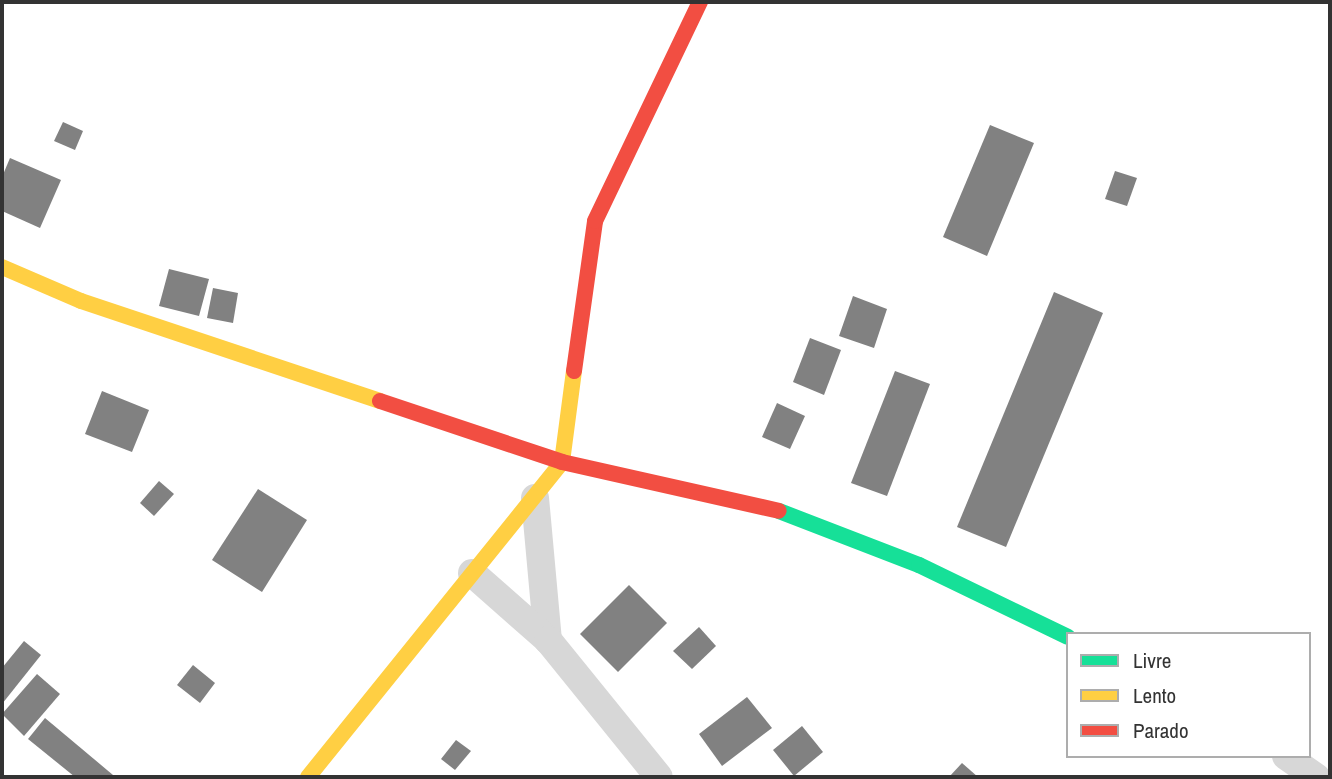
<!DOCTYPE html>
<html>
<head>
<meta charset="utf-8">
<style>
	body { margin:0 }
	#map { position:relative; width:1332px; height:779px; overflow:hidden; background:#fff; font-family:"Archivo Narrow",sans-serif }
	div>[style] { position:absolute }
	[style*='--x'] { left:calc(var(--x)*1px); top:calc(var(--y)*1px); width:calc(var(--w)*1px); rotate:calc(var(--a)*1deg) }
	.building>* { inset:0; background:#818181 }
	.street>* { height:28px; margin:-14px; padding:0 14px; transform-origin:14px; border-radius:14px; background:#d7d7d7 }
	.fast>* { height:16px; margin:-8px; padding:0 8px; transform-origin:8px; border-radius:8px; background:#16e098 }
	.slow>* { height:16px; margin:-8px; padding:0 8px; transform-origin:8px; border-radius:8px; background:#ffcf43 }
	.jam>* { height:16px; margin:-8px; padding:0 8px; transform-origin:8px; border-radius:8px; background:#f24e42 }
	span { translate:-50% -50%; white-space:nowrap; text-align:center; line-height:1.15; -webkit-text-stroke:7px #fff; paint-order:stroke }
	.frame { position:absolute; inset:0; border:4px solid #333; pointer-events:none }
	.legend { position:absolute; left:1066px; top:632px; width:245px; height:126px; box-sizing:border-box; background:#fff; border:2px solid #adadad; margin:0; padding:9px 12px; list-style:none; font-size:21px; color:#333 }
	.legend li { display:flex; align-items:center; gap:14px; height:35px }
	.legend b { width:35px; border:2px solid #adadad }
</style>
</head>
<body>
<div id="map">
	<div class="building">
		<div style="clip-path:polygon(63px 122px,83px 131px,75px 150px,54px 141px)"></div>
		<div style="clip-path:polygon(990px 125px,1034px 143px,987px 256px,943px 237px)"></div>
		<div style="clip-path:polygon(10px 158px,61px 180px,40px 228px,2px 211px,2px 177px)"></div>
		<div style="clip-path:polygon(1115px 171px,1137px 178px,1127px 206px,1105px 199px)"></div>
		<div style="clip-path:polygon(169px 269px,209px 279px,199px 316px,159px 306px)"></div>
		<div style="clip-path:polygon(213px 288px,238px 293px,233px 323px,207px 318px)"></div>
		<div style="clip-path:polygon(1054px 292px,1103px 313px,1006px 547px,957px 527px)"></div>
		<div style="clip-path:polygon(853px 296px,887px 309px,874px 348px,839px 336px)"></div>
		<div style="clip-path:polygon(810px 338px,841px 350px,824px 395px,793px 382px)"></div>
		<div style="clip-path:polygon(895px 371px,930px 384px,887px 496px,851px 483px)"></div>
		<div style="clip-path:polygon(102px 391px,149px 410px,132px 452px,85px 434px)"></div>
		<div style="clip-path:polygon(777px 403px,805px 416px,790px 449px,762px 437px)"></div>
		<div style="clip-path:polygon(159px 481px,174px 494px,154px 516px,140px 503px)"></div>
		<div style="clip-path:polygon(258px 489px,307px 520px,262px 592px,212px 560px)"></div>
		<div style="clip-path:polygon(629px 585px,667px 623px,618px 672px,580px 634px)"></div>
		<div style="clip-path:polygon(699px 627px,716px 646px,692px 669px,673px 651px)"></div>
		<div style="clip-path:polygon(24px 641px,41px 655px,2px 704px,2px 668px)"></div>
		<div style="clip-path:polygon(193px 665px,215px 683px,200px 703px,177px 685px)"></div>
		<div style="clip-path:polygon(37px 674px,60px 694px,24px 736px,2px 714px)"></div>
		<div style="clip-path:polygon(747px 697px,772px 728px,722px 766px,699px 734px)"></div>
		<div style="clip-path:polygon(45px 718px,113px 775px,112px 777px,75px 777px,28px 739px)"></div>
		<div style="clip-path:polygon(802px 726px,823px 752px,794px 776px,773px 750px)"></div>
		<div style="clip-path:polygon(456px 740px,471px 751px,455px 770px,441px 759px)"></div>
		<div style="clip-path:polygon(962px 763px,978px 777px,949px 777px)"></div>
	</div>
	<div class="street">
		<div style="--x:535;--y:498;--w:143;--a:84.8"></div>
		<div style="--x:472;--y:573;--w:101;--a:41.4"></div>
		<div style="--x:548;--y:640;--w:176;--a:51"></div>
		<div style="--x:1286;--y:756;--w:37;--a:35"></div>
	</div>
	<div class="fast">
		<div style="--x:779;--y:511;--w:150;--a:21.1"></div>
		<div style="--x:919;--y:565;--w:165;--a:25.8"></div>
	</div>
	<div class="slow">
		<div style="--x:2;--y:267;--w:86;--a:23.3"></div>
		<div style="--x:81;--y:301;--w:315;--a:18.5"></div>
		<div style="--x:308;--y:777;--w:405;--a:-51.1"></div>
		<div style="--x:562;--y:462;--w:92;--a:-82.5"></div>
	</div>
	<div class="jam">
		<div style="--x:574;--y:371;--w:151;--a:-82"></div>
		<div style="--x:595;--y:221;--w:243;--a:-64.4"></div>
		<div style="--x:380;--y:401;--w:192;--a:18.5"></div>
		<div style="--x:562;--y:462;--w:222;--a:12.7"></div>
	</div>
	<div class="frame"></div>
	<ul class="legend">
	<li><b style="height:9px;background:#16e098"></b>Livre</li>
	<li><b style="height:9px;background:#ffcf43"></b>Lento</li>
	<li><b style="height:9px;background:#f24e42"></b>Parado</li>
	</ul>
</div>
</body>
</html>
